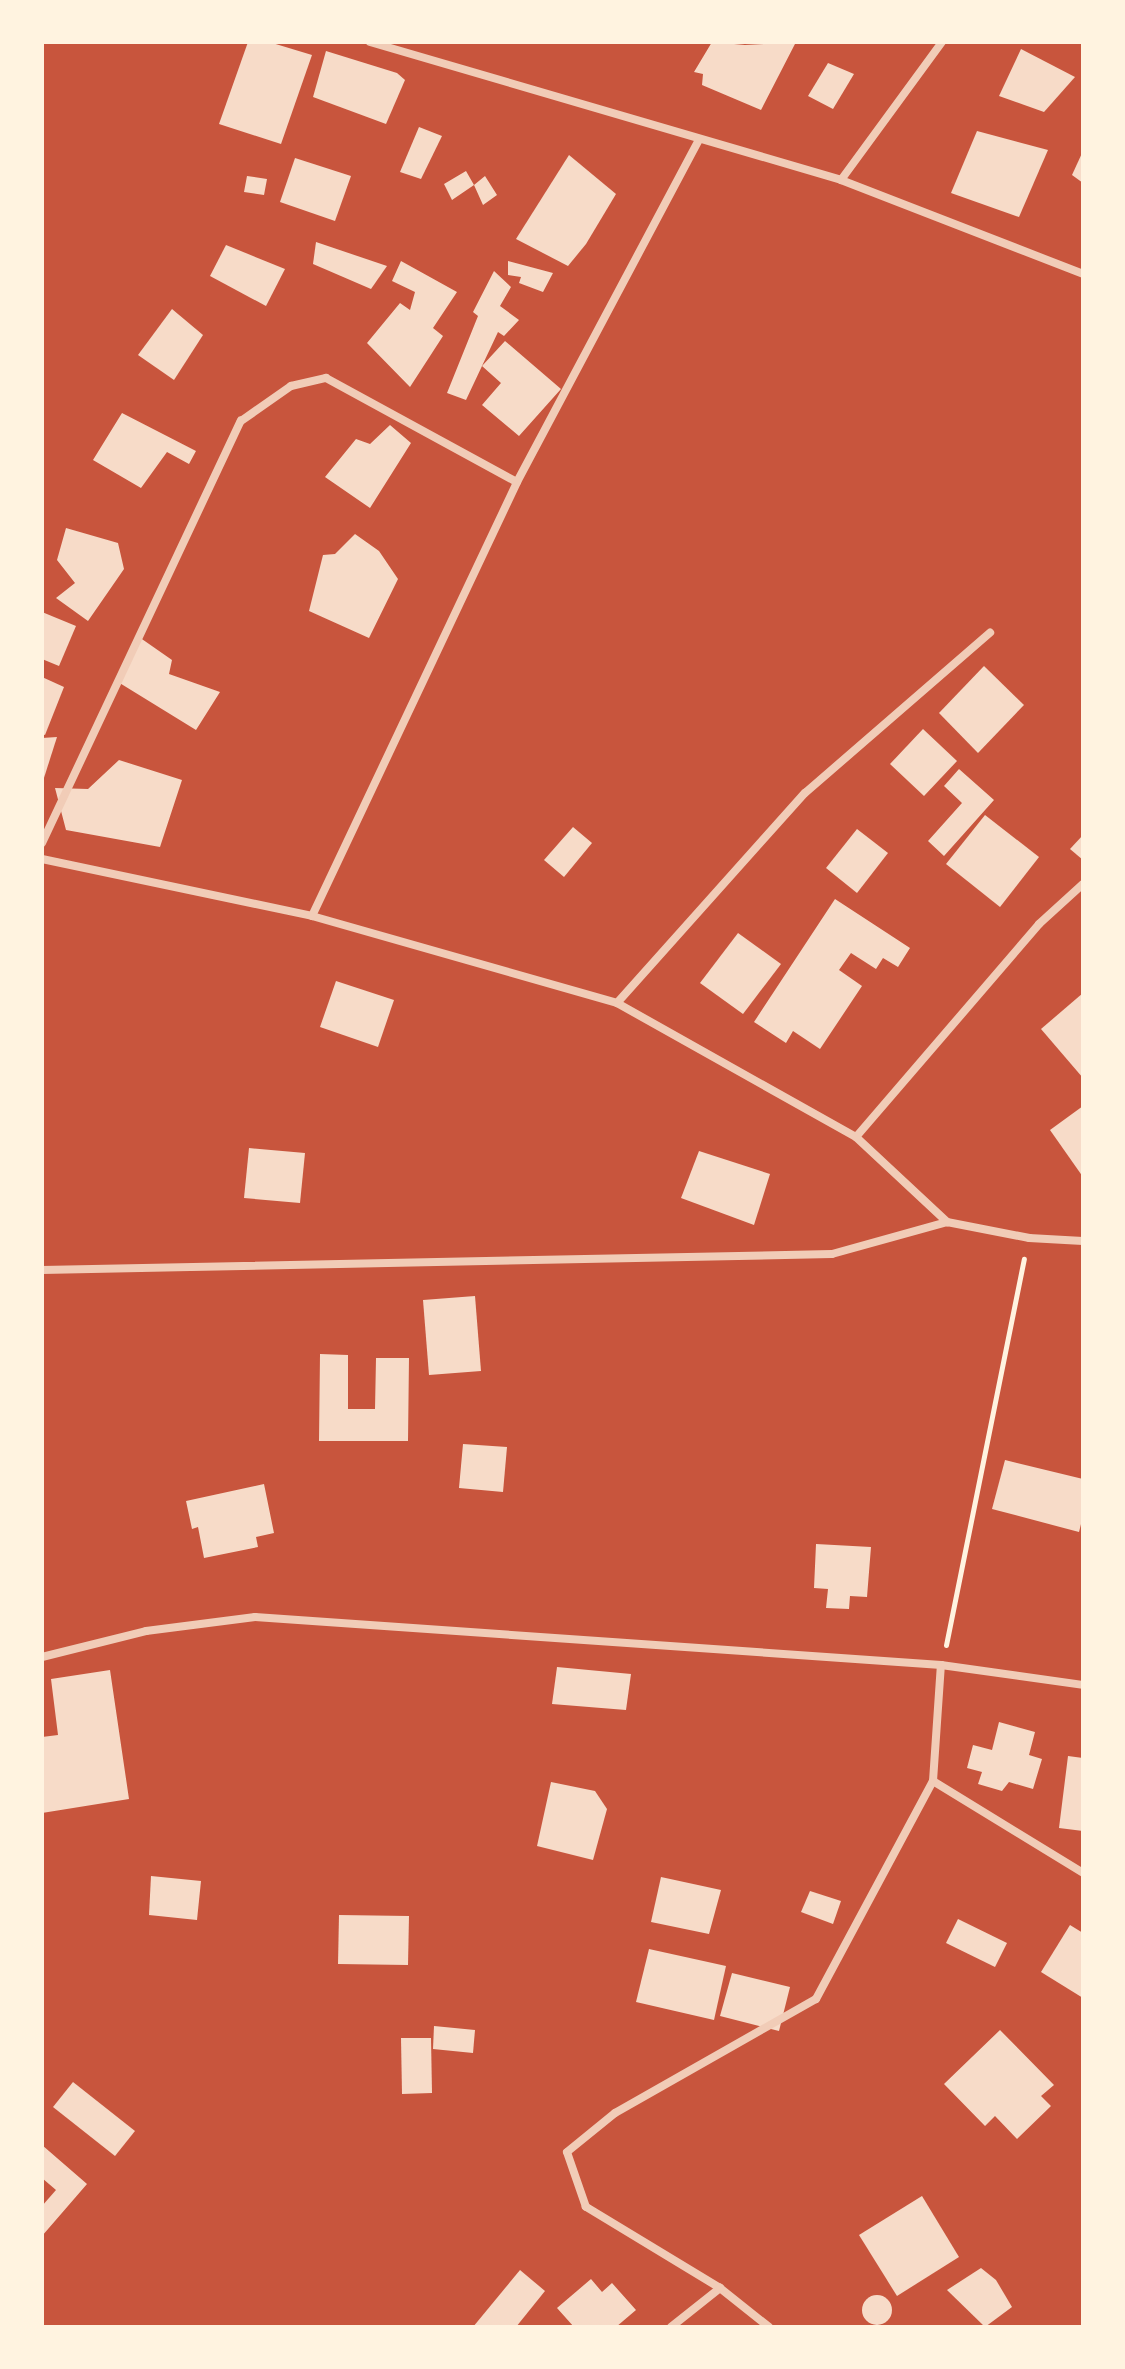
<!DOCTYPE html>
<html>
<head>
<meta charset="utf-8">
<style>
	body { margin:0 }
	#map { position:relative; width:1125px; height:2369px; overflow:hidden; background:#c8553d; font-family:"Space Grotesk",sans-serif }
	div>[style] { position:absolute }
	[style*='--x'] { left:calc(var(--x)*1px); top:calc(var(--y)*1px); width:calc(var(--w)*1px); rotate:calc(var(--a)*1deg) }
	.building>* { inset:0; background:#f7dbc8 }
	.round { border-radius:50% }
	.path>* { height:5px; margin:-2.5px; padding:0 2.5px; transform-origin:2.5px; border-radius:2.5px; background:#fff3e0 }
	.minor>* { height:8px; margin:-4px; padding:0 4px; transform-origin:4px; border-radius:4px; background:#f1ccb7 }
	span { translate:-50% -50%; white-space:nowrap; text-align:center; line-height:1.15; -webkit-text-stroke:8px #fff3e0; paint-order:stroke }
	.frame { position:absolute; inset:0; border:44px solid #fff3e0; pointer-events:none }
</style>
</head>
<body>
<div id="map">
	<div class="building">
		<div style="clip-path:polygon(248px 42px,269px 42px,312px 55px,281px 144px,219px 124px)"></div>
		<div style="clip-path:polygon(712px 42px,745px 45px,796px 42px,761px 110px,702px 85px,703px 74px,694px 72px)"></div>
		<div style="clip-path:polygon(1021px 49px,1075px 77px,1044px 112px,999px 96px)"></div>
		<div style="clip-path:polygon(326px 51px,397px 73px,405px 80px,386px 124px,313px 97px)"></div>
		<div style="clip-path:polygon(828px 63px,854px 74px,833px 109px,808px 96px)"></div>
		<div style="clip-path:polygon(419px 127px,442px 136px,421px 179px,400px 172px)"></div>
		<div style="clip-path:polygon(977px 131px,1048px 150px,1019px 217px,951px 193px)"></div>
		<div style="clip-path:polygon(1083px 151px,1083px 183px,1072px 175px)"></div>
		<div style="clip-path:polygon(569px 155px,616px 194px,586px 244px,568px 266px,516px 239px)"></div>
		<div style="clip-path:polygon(295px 158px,351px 176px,335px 221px,280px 202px)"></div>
		<div style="clip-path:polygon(466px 171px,474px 185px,485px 176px,497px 195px,483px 205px,474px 185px,452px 200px,444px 184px)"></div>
		<div style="clip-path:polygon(247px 176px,267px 179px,264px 195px,244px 192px)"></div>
		<div style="clip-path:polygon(316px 242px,387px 266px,371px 289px,313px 264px)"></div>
		<div style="clip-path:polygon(226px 245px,285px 269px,266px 306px,210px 276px)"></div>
		<div style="clip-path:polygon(401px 261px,457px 292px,433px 328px,443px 336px,410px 387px,367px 343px,400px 303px,410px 310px,415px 292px,392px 281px)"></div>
		<div style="clip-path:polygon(508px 261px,553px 273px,543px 292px,519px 283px,521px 277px,508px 275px)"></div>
		<div style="clip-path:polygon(494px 271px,511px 287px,500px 306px,519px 320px,504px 336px,498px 332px,466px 400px,447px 393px,478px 316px,473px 312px)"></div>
		<div style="clip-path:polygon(172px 309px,203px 335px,174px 380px,138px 355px)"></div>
		<div style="clip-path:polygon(505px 341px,561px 389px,519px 436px,482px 405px,501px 383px,482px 366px)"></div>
		<div style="clip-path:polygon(122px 413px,196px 451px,189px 464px,167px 452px,141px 488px,93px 460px)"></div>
		<div style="clip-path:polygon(390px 425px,411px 443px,370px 508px,325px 477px,356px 439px,370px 444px)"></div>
		<div style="clip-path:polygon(66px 528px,118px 543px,124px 569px,88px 621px,56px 598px,75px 583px,57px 560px)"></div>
		<div style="clip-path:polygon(355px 534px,379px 551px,398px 579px,369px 638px,309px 611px,323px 555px,335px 554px)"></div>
		<div style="clip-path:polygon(42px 612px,76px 626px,59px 666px,42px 659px)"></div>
		<div style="clip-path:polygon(139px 637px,172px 660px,169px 674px,220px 692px,196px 730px,118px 682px)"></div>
		<div style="clip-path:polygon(984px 666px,1024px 705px,978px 753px,939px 713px)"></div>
		<div style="clip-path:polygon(42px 677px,64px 687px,45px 735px,42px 734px)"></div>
		<div style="clip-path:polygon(923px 729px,957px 761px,924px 796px,890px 764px)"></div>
		<div style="clip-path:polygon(57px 737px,43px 781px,42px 781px,42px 738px)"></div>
		<div style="clip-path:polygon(119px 760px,182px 780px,160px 847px,66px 830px,55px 788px,88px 789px)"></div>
		<div style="clip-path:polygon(959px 769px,994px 800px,944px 856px,928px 841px,962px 803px,944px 786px)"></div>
		<div style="clip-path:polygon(985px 815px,1039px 857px,1000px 907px,946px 864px)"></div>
		<div style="clip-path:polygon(573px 827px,592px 843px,564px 877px,544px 860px)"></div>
		<div style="clip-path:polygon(857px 829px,888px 853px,857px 893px,826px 868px)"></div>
		<div style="clip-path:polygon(1083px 835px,1083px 860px,1070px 849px)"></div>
		<div style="clip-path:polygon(835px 899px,910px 948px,898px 967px,883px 958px,876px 969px,851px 953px,839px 970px,862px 986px,820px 1049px,793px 1031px,786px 1043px,754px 1022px)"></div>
		<div style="clip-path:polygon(738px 933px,781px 964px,743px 1014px,700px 983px)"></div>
		<div style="clip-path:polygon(336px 981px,394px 1000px,378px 1047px,320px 1027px)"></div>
		<div style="clip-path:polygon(1083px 993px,1083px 1078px,1041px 1029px)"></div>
		<div style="clip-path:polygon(1083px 1106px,1083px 1177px,1050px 1130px)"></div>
		<div style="clip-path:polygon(249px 1148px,305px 1153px,300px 1203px,244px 1198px)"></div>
		<div style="clip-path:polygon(699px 1151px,770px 1174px,754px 1225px,681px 1198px)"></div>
		<div style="clip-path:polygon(475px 1296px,481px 1371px,429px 1375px,423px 1300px)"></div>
		<div style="clip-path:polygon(320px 1354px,348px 1355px,348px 1409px,375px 1409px,376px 1358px,409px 1358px,408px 1441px,319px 1441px)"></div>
		<div style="clip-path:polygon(463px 1444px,507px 1447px,503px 1492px,459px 1488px)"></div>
		<div style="clip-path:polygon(1005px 1460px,1083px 1479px,1083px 1516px,1079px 1532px,992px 1509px)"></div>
		<div style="clip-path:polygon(264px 1484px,274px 1533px,256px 1537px,258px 1547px,204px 1558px,198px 1527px,192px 1529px,186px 1501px)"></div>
		<div style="clip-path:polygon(816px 1544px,871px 1547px,867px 1597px,850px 1596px,849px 1609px,826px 1608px,828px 1589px,814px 1588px)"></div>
		<div style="clip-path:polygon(557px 1667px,631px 1674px,626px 1710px,552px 1704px)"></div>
		<div style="clip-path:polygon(110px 1670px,129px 1799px,42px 1813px,42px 1737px,58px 1735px,51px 1679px)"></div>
		<div style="clip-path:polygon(999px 1722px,1035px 1732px,1029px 1755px,1042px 1759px,1033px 1789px,1009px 1782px,1002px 1791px,978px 1784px,982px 1772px,967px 1768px,973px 1745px,992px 1750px)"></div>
		<div style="clip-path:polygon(1068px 1756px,1083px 1758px,1083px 1831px,1059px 1828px)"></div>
		<div style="clip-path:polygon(551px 1782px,595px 1791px,607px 1809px,593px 1860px,537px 1846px)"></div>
		<div style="clip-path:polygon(151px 1876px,201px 1881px,197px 1920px,149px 1915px)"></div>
		<div style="clip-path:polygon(661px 1877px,721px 1890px,709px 1934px,651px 1922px)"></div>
		<div style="clip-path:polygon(810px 1891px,841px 1901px,833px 1924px,801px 1912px)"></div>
		<div style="clip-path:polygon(339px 1915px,409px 1916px,408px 1965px,338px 1964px)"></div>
		<div style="clip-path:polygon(958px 1919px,1007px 1943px,995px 1967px,946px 1943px)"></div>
		<div style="clip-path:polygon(1070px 1925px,1083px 1933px,1083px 1998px,1041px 1972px)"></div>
		<div style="clip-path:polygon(649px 1949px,726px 1966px,714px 2020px,636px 2002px)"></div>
		<div style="clip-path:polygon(732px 1973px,790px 1987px,779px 2031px,720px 2016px)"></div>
		<div style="clip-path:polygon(434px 2026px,475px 2030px,473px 2053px,433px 2049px)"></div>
		<div style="clip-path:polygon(1000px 2030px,1054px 2085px,1041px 2096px,1051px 2106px,1017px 2139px,995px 2116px,985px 2126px,944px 2084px)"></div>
		<div style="clip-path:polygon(401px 2038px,431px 2038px,432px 2093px,402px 2094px)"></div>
		<div style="clip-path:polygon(73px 2082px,135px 2131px,115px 2156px,53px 2107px)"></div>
		<div style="clip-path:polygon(42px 2145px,87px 2184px,42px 2236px,42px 2206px,56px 2190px,42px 2178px)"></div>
		<div style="clip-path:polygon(922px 2196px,959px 2257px,897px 2296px,859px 2235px)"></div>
		<div style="clip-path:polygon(981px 2268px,996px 2280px,1012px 2307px,985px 2327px,947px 2290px)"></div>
		<div style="clip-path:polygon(520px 2270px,545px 2291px,516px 2327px,473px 2327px)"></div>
		<div style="clip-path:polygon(591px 2279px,602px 2292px,612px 2283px,636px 2310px,616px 2327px,574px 2327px,557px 2308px)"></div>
		<div class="round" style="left:862px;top:2295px;width:30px;height:30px"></div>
	</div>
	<div class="path">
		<div style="--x:946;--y:1645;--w:394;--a:-78.6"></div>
	</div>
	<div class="minor">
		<div style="--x:370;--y:42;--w:491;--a:16.3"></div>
		<div style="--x:841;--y:180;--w:260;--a:21.2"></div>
		<div style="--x:841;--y:180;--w:171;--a:-53.8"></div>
		<div style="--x:42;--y:843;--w:467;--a:-64.8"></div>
		<div style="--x:241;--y:421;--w:61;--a:-35"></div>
		<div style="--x:291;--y:386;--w:36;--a:-13"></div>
		<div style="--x:326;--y:378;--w:217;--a:28.6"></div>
		<div style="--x:42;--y:859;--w:276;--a:11.9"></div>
		<div style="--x:312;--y:916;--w:317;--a:15.9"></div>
		<div style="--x:617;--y:1003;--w:274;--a:29.3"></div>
		<div style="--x:856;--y:1137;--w:125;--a:43"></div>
		<div style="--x:312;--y:916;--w:480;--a:-64.7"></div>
		<div style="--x:517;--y:482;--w:388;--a:-62"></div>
		<div style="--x:617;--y:1003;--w:282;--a:-48.2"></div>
		<div style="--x:805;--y:793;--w:245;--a:-40.9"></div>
		<div style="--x:856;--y:1137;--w:281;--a:-49.3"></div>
		<div style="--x:1039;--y:924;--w:59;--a:-42.3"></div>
		<div style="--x:42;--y:1270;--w:790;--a:-1.16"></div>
		<div style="--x:832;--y:1254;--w:119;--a:-15.5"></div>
		<div style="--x:947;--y:1222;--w:84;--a:11"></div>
		<div style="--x:1029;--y:1238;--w:54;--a:3.2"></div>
		<div style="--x:42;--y:1657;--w:107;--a:-14"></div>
		<div style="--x:146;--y:1631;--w:110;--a:-7.3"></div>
		<div style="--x:255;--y:1617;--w:688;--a:4"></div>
		<div style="--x:941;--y:1665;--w:143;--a:8"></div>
		<div style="--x:933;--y:1781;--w:176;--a:31.5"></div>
		<div style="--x:671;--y:2327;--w:63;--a:-38.5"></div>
		<div style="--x:769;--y:2327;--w:63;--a:-141.5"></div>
		<div style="--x:720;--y:2288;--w:157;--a:-148.8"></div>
		<div style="--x:586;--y:2207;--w:58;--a:-109.1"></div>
		<div style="--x:567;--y:2152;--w:62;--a:-39.1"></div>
		<div style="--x:615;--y:2113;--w:231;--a:-29.6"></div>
		<div style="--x:816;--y:1999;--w:247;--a:-61.8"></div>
		<div style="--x:933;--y:1781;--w:116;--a:-86.1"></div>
	</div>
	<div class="frame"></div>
</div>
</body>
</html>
